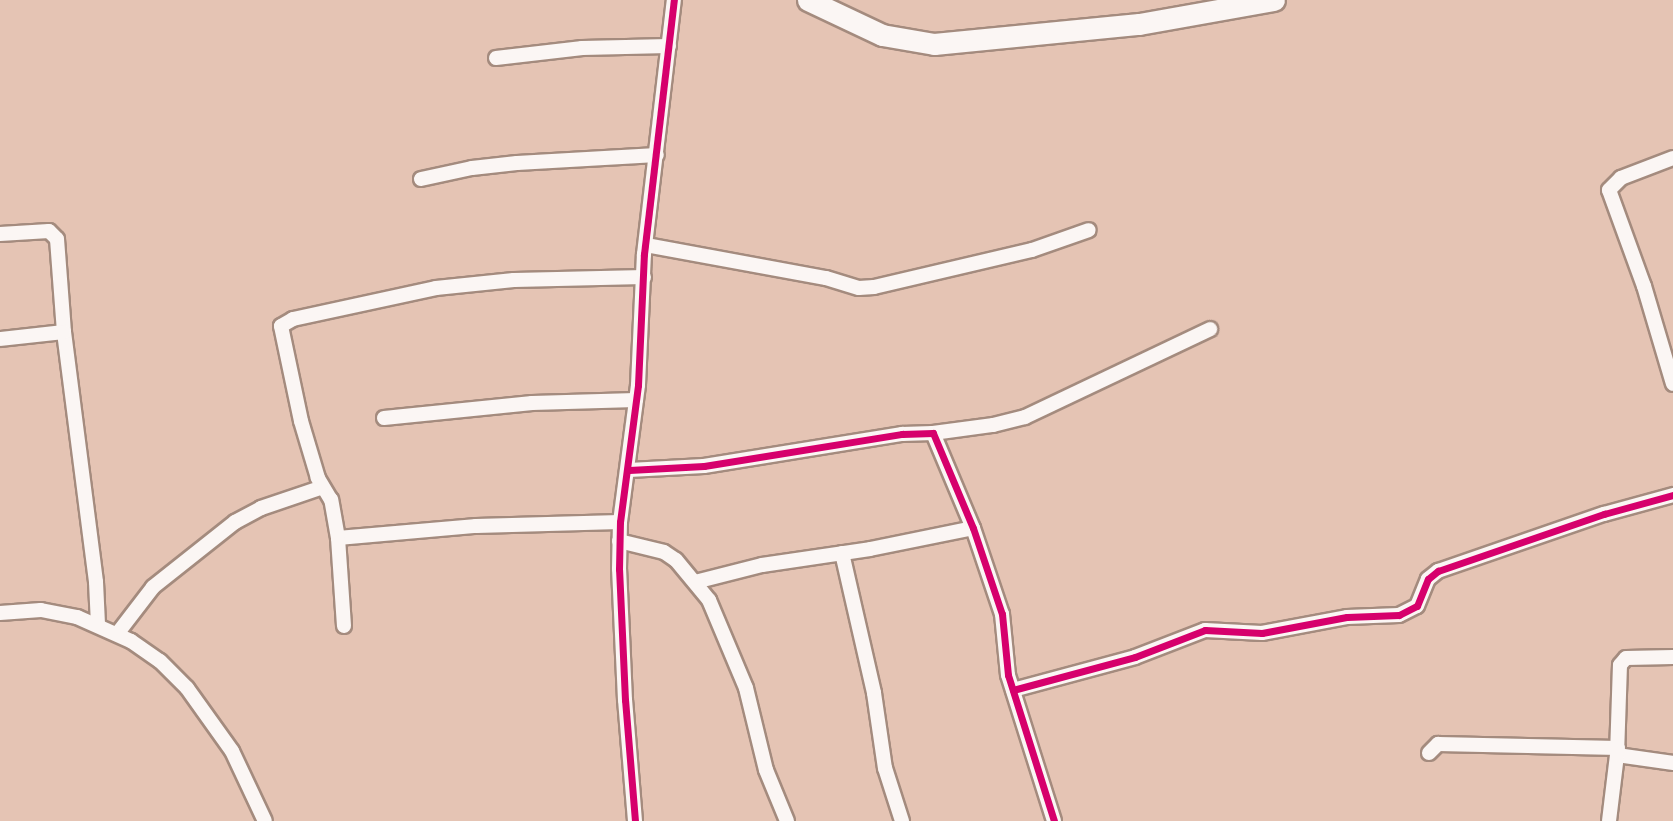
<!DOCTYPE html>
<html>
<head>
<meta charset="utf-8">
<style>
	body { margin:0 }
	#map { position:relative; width:1673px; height:821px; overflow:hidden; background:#e5c4b4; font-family:Rubik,sans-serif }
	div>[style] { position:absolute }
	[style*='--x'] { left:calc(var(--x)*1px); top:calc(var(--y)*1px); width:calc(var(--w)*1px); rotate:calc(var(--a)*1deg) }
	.roads { filter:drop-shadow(2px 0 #a48b7e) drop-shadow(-2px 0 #a48b7e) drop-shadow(0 2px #a48b7e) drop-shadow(0 -2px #a48b7e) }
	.street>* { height:14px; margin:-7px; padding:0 7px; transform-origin:7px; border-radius:7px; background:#fbf6f4 }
	.secondary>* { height:21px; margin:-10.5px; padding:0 10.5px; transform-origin:10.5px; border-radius:10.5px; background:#fbf6f4 }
	.cycleway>* { height:7px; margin:-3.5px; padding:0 3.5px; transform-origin:3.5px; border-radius:3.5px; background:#d6006c }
	span { translate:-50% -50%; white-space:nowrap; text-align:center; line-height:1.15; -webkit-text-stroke:7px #fce9e0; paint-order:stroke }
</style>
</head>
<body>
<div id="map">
	<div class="roads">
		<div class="street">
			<div style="--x:496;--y:58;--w:87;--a:-6.6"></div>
			<div style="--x:582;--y:48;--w:87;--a:-1.3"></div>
			<div style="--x:1673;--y:158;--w:56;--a:159"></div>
			<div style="--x:1621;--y:178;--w:17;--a:135"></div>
			<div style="--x:1609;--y:190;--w:102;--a:70"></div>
			<div style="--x:1644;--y:286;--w:102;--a:73.5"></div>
			<div style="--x:421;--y:179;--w:52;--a:-12.2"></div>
			<div style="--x:472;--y:168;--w:45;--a:-6.3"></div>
			<div style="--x:517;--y:163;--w:140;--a:-3.3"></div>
			<div style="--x:0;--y:234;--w:49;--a:-3.5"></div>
			<div style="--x:49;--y:231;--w:11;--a:45"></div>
			<div style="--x:57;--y:239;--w:93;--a:85.7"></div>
			<div style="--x:64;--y:332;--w:252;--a:82.7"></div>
			<div style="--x:96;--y:582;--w:42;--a:87.3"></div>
			<div style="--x:646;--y:245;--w:183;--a:10.4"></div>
			<div style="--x:826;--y:278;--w:34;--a:17"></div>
			<div style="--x:859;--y:288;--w:15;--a:-4"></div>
			<div style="--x:874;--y:287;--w:162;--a:-13.2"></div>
			<div style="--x:1032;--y:250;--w:60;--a:-19.3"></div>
			<div style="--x:0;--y:339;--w:64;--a:-6.2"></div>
			<div style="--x:384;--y:418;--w:149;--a:-5.8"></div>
			<div style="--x:532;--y:403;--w:104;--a:-1.7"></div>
			<div style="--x:933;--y:433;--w:61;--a:-7.6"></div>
			<div style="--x:993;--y:425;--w:33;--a:-14"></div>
			<div style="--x:1025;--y:417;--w:205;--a:-25.4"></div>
			<div style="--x:629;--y:470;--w:75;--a:-3.1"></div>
			<div style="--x:704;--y:466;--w:201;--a:-9.2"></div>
			<div style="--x:902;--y:434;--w:31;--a:-2"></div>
			<div style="--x:933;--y:433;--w:103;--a:67.2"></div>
			<div style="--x:973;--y:528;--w:91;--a:71.4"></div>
			<div style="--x:1002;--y:614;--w:61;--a:84.4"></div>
			<div style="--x:1008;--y:675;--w:153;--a:72.5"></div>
			<div style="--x:338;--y:538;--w:139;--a:-5"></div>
			<div style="--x:476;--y:526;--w:144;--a:-1.6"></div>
			<div style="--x:619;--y:541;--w:46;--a:13.7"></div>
			<div style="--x:664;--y:552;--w:14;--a:34"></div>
			<div style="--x:676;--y:560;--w:52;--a:50.5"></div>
			<div style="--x:709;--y:600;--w:95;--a:67.2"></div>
			<div style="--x:746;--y:688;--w:84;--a:76.3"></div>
			<div style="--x:766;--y:770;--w:55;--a:67.6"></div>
			<div style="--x:842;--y:553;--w:144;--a:77.1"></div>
			<div style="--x:874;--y:693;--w:76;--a:81.7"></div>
			<div style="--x:885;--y:768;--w:56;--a:72.2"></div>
			<div style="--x:695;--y:582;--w:69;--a:-14.2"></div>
			<div style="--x:762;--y:565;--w:109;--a:-8.4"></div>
			<div style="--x:870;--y:549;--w:105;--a:-11.5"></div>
			<div style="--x:0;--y:613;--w:41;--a:-4.2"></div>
			<div style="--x:41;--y:610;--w:37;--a:11"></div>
			<div style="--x:77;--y:617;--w:59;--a:24"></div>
			<div style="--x:131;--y:641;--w:35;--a:35"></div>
			<div style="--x:160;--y:661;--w:38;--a:45"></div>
			<div style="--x:187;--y:688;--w:77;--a:54.5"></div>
			<div style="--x:232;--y:751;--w:77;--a:64.8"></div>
			<div style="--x:344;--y:626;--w:88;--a:-93.9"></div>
			<div style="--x:338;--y:538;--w:39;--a:-100"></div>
			<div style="--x:331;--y:500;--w:26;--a:-121"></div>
			<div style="--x:318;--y:478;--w:59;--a:-106.6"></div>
			<div style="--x:301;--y:421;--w:97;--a:-101.9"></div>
			<div style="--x:281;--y:326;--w:14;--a:-30"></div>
			<div style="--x:293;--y:319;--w:146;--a:-12.2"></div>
			<div style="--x:436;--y:288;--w:78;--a:-5.9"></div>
			<div style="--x:514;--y:280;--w:130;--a:-1.3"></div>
			<div style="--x:117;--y:634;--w:59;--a:-52.5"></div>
			<div style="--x:153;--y:587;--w:105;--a:-38.4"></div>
			<div style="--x:235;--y:522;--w:30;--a:-28"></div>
			<div style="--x:261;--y:508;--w:65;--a:-18.7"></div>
			<div style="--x:1013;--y:690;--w:126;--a:-15.1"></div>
			<div style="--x:1135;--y:657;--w:75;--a:-21.1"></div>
			<div style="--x:1205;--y:630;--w:57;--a:3"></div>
			<div style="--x:1262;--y:633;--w:86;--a:-10.7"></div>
			<div style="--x:1347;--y:617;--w:52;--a:-2.2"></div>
			<div style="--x:1399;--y:615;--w:20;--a:-27"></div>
			<div style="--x:1417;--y:606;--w:29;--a:-68"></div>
			<div style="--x:1428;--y:579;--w:13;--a:-39"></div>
			<div style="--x:1438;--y:571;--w:176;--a:-19"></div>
			<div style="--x:1604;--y:514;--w:72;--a:-15.4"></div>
			<div style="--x:1429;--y:753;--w:13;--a:-45"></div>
			<div style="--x:1438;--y:744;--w:180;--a:1.3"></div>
			<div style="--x:1617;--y:755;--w:57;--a:8.1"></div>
			<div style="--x:635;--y:821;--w:121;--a:-94.7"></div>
			<div style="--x:625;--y:700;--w:131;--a:-92.6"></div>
			<div style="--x:619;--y:569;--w:47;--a:-88.8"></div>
			<div style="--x:620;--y:522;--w:138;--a:-82.5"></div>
			<div style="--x:638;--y:385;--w:131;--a:-87.4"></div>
			<div style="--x:644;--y:254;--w:256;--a:-83.3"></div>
			<div style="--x:1609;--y:821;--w:66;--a:-83.1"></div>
			<div style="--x:1617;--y:755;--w:90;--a:-88.1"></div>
			<div style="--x:1620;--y:665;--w:9;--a:-49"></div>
			<div style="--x:1626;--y:658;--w:47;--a:-1.2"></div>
		</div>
		<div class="secondary">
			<div style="--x:808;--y:0;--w:82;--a:25.3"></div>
			<div style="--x:882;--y:35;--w:53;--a:9.8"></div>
			<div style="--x:934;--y:44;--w:206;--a:-5.6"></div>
			<div style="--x:1139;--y:24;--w:137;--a:-10.1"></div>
		</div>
	</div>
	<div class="cycleway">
		<div style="--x:629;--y:470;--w:75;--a:-3.1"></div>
		<div style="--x:704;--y:466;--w:201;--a:-9.2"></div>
		<div style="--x:902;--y:434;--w:31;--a:-2"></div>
		<div style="--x:933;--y:433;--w:103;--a:67.2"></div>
		<div style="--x:973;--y:528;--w:91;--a:71.4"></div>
		<div style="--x:1002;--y:614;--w:61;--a:84.4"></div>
		<div style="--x:1008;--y:675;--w:153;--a:72.5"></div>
		<div style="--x:1013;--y:690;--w:126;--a:-15.1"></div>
		<div style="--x:1135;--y:657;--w:75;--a:-21.1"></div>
		<div style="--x:1205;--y:630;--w:57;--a:3"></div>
		<div style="--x:1262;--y:633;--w:86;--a:-10.7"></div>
		<div style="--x:1347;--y:617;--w:52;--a:-2.2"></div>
		<div style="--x:1399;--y:615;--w:20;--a:-27"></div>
		<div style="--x:1417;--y:606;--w:29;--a:-68"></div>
		<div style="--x:1428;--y:579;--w:13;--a:-39"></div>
		<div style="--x:1438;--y:571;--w:176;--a:-19"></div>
		<div style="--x:1604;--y:514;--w:72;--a:-15.4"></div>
		<div style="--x:635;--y:821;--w:121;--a:-94.7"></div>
		<div style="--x:625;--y:700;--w:131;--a:-92.6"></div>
		<div style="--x:619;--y:569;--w:47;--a:-88.8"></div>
		<div style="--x:620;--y:522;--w:138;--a:-82.5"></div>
		<div style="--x:638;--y:385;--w:131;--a:-87.4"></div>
		<div style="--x:644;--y:254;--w:256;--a:-83.3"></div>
	</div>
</div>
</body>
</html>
